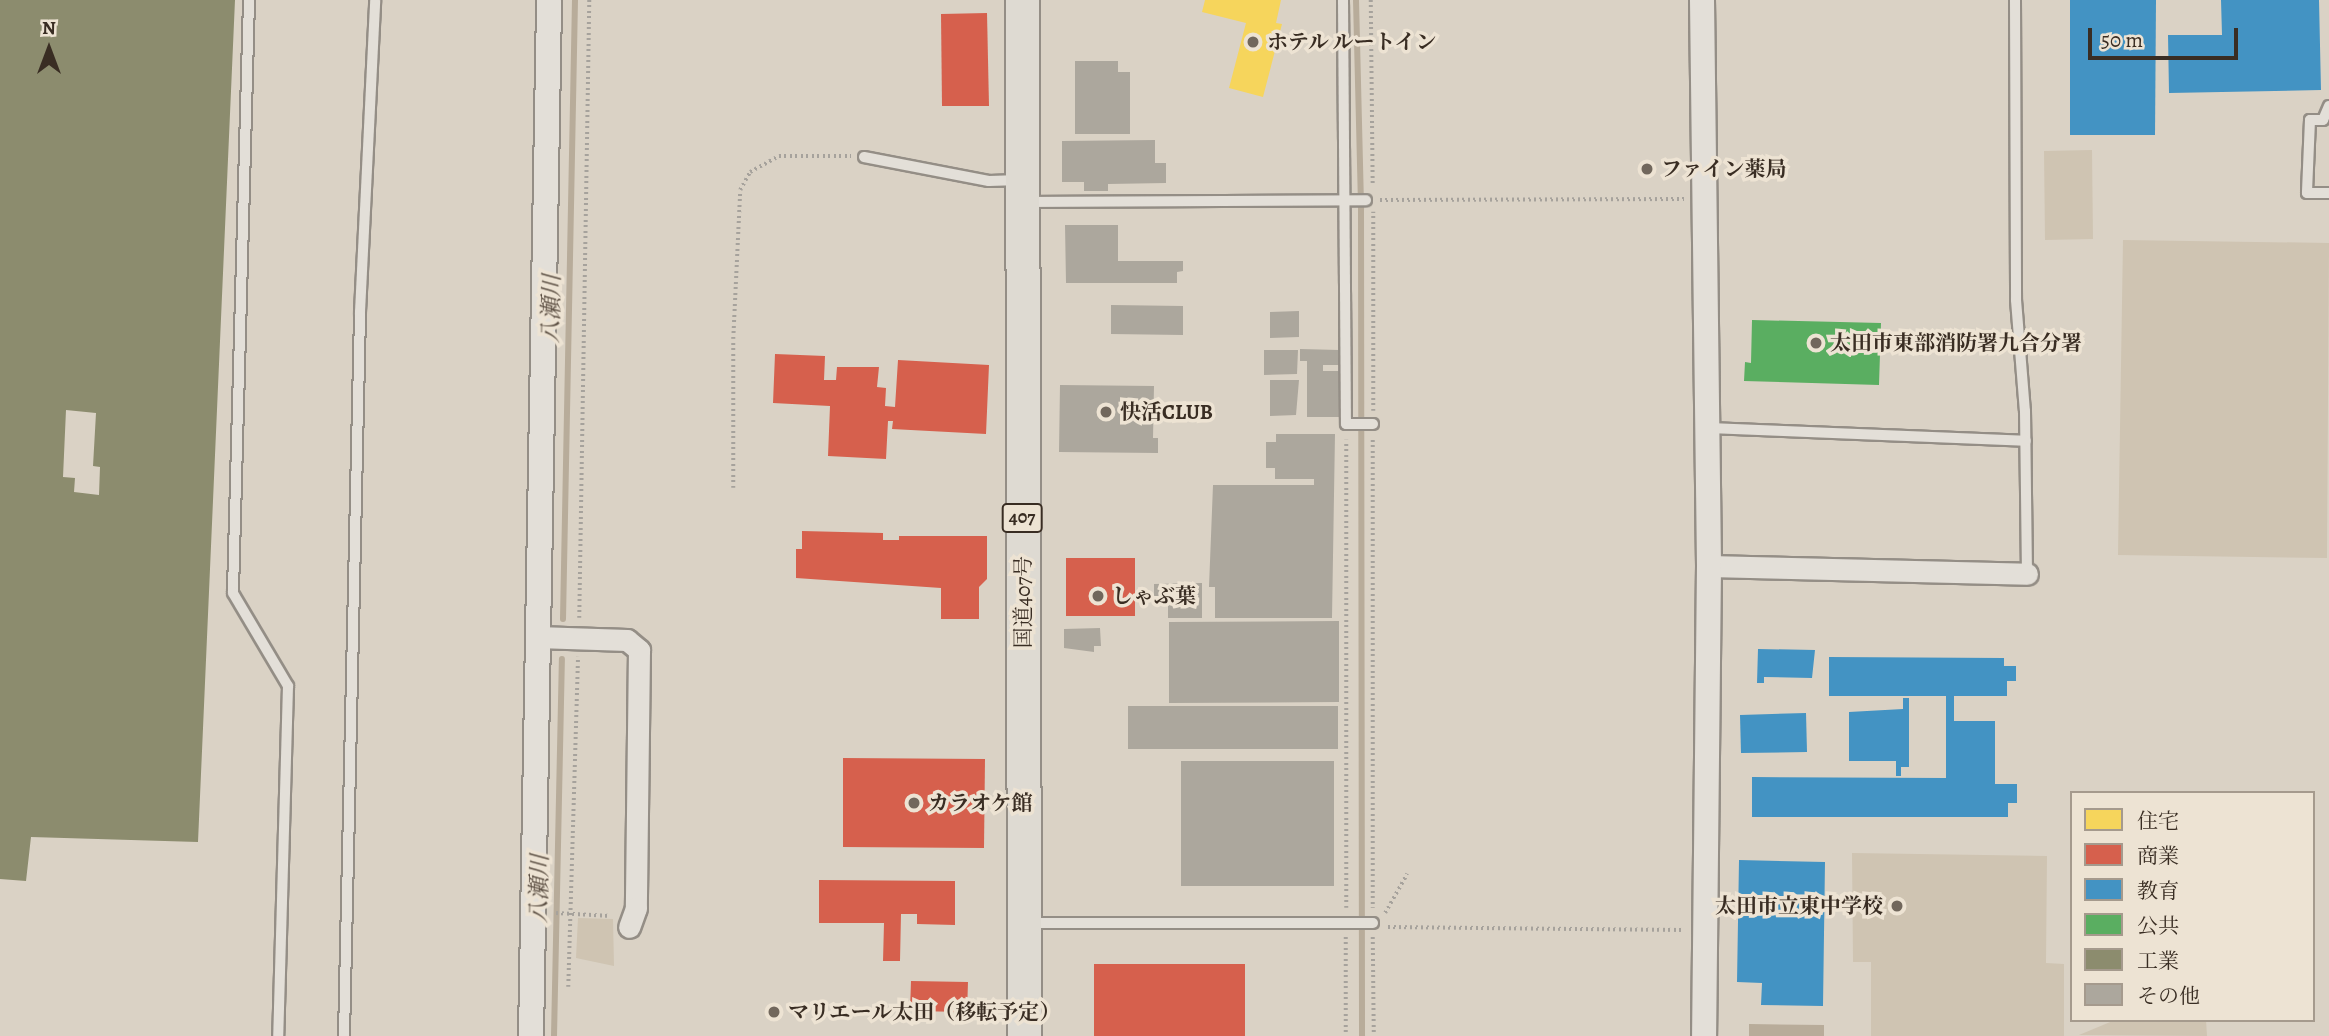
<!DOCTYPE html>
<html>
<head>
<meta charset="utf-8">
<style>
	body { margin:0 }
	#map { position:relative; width:2329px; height:1036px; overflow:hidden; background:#dad2c5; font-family:Alegreya,"Noto Serif JP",serif }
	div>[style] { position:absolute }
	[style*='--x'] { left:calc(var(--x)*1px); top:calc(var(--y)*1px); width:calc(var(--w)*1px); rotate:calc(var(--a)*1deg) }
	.green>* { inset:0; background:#cfc4b2 }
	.water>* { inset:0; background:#b8ac9a }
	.homes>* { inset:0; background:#f6d55c }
	.shops>* { inset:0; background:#d6604d }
	.schools>* { inset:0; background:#4393c3 }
	.public>* { inset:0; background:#5aae61 }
	.industry>* { inset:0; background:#8c8c6e }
	.stream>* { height:6px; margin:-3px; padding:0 3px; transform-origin:3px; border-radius:3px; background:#b8ac9a }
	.building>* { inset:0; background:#aca79d }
	.path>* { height:3.5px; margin-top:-1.75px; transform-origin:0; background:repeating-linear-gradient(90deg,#a6a29c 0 2px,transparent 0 5.5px) }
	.roads { filter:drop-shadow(2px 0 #948e86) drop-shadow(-2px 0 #948e86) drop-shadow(0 2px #948e86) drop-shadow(0 -2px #948e86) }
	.service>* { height:10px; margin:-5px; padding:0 5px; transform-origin:5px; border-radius:5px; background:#e3dfd8 }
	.minor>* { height:21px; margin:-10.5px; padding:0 10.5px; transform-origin:10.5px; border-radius:10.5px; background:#e3dfd8 }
	.tertiary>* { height:24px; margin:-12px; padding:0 12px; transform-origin:12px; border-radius:12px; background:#e3dfd8 }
	.trunk>* { height:33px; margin:-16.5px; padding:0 16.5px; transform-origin:16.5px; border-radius:16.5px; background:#dedad2 }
	.dots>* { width:19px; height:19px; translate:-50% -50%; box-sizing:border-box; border:4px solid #ede3d3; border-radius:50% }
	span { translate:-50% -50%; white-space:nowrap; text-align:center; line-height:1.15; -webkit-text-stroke:7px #ede3d3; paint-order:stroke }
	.shield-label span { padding:2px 5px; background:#ede3d3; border:2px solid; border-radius:5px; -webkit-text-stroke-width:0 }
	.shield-label { font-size:19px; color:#392d23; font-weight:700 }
	.poi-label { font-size:21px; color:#392d23; font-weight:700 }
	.left { translate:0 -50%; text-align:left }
	.right { translate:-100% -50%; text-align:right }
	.street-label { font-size:21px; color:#392d23 }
	.water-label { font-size:23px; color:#55483c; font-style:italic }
	.legend { position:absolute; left:2070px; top:791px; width:245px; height:231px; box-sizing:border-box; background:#ede3d3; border:2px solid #a59a8d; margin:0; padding:9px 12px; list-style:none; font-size:21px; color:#392d23 }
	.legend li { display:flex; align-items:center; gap:14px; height:35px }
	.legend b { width:35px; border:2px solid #a59a8d }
	.north { position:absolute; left:14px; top:14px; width:70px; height:70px; -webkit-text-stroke:5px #ede3d3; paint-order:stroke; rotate:0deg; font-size:19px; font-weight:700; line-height:28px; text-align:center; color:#392d23 }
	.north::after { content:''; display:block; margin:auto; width:24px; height:32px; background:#392d23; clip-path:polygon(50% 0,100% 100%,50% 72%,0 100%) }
	.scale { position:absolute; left:2088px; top:28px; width:150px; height:32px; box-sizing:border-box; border:4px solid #392d23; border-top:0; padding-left:9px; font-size:21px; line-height:24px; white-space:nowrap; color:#392d23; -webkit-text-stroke:5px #ede3d3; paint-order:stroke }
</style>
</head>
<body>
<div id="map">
	<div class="green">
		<div style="clip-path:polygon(2092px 150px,2093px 239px,2045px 240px,2044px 151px)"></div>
		<div style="clip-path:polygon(2123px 240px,2329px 243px,2327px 558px,2118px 555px)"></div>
		<div style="clip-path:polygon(1852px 853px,2047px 856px,2046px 963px,2064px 964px,2064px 1036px,1871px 1036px,1871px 962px,1853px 962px)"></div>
		<div style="clip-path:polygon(578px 918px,613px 919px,614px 966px,576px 958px)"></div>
		<div style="clip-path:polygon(2115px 1020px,2206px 1020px,2207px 1036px,2079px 1035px)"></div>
	</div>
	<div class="water">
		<div style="clip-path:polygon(1749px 1024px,1824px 1025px,1824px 1036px,1749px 1036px)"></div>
	</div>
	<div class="homes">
		<div style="clip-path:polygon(1205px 0,1281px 0,1276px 23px,1282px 24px,1263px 97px,1229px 88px,1246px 23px,1202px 12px)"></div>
	</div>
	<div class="shops">
		<div style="clip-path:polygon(987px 13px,989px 106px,942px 106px,941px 14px)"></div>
		<div style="clip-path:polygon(775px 354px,825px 356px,824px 380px,836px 380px,837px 367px,879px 367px,877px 387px,886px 388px,885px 406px,895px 407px,898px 360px,989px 365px,986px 434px,892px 429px,893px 421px,888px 421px,886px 459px,828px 456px,830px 406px,773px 403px)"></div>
		<div style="clip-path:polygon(802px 531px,883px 533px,883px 540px,899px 540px,899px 536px,987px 536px,987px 579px,979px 587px,979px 619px,941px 619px,941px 588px,796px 578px,796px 549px,802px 549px)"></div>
		<div style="clip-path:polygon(1066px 558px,1135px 558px,1135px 616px,1066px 616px)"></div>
		<div style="clip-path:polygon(843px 758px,985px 759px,984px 848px,843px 847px)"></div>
		<div style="clip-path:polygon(819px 880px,955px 881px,955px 925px,917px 924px,917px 914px,901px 914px,900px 961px,883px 961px,884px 923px,819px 923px)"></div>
		<div style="clip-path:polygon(1094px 964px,1245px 964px,1245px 1036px,1094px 1036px)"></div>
		<div style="clip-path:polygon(911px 981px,968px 982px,967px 1012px,910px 1011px)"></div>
	</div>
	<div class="schools">
		<div style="clip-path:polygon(2070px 0,2156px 0,2155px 135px,2070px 135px)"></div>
		<div style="clip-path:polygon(2221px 0,2319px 0,2321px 90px,2169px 93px,2168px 35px,2222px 35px)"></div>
		<div style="clip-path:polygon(1758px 649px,1815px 650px,1812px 678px,1764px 677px,1764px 683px,1757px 683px)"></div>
		<div style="clip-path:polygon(1829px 657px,2004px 658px,2004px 666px,2016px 666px,2016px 681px,2007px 681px,2007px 696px,1954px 696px,1954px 721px,1995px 721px,1995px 784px,2017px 784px,2017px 803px,2008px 803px,2008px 817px,1752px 817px,1752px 777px,1946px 778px,1946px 696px,1829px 696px)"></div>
		<div style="clip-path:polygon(1903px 698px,1909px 698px,1909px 767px,1901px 767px,1901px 776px,1896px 776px,1896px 761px,1849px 761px,1849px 712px,1903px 709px)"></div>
		<div style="clip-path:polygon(1806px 713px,1807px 752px,1741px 753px,1740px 715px)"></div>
		<div style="clip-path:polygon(1739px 860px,1825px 862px,1823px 1006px,1761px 1005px,1762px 983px,1737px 982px)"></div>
	</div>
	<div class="public">
		<div style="clip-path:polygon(1752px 320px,1881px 323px,1879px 385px,1744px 381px,1745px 362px,1751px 363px)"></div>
	</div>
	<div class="industry">
		<div style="clip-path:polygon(evenodd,0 0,235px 0,198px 842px,31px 837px,26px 881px,0 879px,0 0,66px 410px,96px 413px,93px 466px,100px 467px,99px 495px,74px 492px,75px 478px,63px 477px,66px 410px)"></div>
	</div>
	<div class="stream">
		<div style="--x:1356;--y:0;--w:209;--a:88.6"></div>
		<div style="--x:1361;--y:209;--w:827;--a:89.93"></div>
		<div style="--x:563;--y:619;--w:619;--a:-88.89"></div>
		<div style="--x:554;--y:1036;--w:377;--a:-88.8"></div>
	</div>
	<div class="building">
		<div style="clip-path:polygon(1075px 61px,1118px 61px,1118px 72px,1130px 72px,1130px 134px,1075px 134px)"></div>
		<div style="clip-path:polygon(1155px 140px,1155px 163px,1166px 163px,1166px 183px,1108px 184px,1108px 191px,1084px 191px,1084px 182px,1062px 182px,1062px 141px)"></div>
		<div style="clip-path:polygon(1065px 225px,1118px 225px,1118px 261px,1183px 261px,1183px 271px,1177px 272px,1177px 283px,1066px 283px)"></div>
		<div style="clip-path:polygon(1111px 305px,1183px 306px,1183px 335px,1111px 334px)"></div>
		<div style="clip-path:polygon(1299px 311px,1299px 337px,1270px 338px,1270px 312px)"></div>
		<div style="clip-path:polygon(1300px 349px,1339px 350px,1339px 365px,1323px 365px,1323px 371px,1339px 371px,1339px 417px,1307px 417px,1307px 361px,1300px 361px)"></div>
		<div style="clip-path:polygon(1264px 350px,1298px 350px,1297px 374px,1264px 375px)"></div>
		<div style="clip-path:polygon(1270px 380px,1299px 380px,1296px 415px,1270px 416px)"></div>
		<div style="clip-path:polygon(1060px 385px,1154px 386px,1153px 438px,1158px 438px,1158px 453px,1059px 452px)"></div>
		<div style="clip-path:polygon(1276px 434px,1335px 434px,1332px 618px,1215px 618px,1215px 587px,1209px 587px,1213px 485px,1314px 485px,1314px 479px,1275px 479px,1275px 468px,1266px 468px,1266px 442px,1276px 442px)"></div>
		<div style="clip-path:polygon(1202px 583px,1202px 618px,1168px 618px,1168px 605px,1154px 605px,1154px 584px)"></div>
		<div style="clip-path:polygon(1339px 621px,1339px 702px,1169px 703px,1169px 622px)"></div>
		<div style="clip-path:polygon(1100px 628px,1101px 646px,1094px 646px,1094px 652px,1064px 648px,1064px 629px)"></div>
		<div style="clip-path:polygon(1128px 706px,1338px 706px,1338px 749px,1128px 749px)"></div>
		<div style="clip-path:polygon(1181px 761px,1334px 761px,1334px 886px,1181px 886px)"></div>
	</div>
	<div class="path">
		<div style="--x:1371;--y:0;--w:187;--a:89.4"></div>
		<div style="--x:1380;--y:200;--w:304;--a:-0.2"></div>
		<div style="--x:1373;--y:411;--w:199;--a:-90"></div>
		<div style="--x:1373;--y:440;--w:468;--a:90"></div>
		<div style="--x:733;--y:488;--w:149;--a:-90"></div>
		<div style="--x:733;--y:339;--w:149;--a:-87.3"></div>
		<div style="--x:740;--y:190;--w:21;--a:-61"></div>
		<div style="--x:750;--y:172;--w:33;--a:-29"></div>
		<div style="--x:779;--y:156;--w:72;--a:0"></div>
		<div style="--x:579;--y:618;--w:618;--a:-89.07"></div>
		<div style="--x:1346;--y:908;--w:468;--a:-90"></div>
		<div style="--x:556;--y:913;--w:55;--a:3.1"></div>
		<div style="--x:1385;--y:913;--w:45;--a:-60.6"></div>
		<div style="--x:1388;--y:927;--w:297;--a:0.6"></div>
		<div style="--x:1346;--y:937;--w:99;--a:90"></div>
		<div style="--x:1373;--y:937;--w:99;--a:89.4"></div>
		<div style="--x:568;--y:987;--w:330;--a:-88.3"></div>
	</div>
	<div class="roads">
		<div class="service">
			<div style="--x:249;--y:0;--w:593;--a:91.55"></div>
			<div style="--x:233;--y:593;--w:108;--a:59.4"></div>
			<div style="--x:288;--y:686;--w:350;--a:91.6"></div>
			<div style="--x:1343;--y:0;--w:424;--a:89.6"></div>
			<div style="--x:1346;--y:424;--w:27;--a:0"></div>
			<div style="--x:2015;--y:0;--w:300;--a:89.8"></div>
			<div style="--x:2016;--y:300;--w:111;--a:85.4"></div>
			<div style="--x:2025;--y:411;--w:163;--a:89.3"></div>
			<div style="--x:2329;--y:106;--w:15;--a:113"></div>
			<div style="--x:2323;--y:120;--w:13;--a:180"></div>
			<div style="--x:2310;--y:120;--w:73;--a:92.4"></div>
			<div style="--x:2307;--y:193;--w:22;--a:0"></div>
			<div style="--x:864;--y:157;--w:127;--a:10.9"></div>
			<div style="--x:989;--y:181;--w:31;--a:-2"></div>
			<div style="--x:1028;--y:202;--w:338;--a:-0.3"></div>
			<div style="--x:1708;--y:428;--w:318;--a:2.3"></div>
			<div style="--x:1027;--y:923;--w:346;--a:0"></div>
			<div style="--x:344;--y:1036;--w:724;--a:-88.73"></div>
			<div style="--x:360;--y:312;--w:312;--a:-87.2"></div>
		</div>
		<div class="minor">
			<div style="--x:1709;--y:566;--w:318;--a:1.4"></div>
			<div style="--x:537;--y:637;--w:90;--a:1.9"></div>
			<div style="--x:627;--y:640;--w:16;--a:40"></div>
			<div style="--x:639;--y:650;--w:258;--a:90.7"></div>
			<div style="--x:636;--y:908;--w:20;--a:110"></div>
		</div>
		<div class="tertiary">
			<div style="--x:1702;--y:0;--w:566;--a:89.29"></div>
			<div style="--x:1709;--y:566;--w:470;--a:90.6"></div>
			<div style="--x:531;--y:1036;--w:1036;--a:-89"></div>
		</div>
		<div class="trunk">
			<div style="--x:1022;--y:0;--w:1036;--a:89.89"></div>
		</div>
	</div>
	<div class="dots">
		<div style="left:1253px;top:42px;background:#71675c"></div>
		<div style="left:1647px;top:169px;background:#71675c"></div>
		<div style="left:1816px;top:343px;background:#71675c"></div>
		<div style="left:1106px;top:412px;background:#71675c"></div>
		<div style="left:1098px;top:596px;background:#71675c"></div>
		<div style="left:914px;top:803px;background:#71675c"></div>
		<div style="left:1897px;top:906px;background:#71675c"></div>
		<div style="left:774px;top:1012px;background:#71675c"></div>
	</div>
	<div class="shield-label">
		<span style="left:1022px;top:518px">407</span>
	</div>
	<div class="poi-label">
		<span class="left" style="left:1267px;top:42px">ホテル ルートイン</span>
		<span class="left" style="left:1661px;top:169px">ファイン薬局</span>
		<span class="left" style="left:1830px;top:343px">太田市東部消防署九合分署</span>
		<span class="left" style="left:1120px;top:412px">快活CLUB</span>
		<span class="left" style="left:1112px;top:596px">しゃぶ葉</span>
		<span class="left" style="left:928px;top:803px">カラオケ館</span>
		<span class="right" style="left:1883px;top:906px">太田市立東中学校</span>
		<span class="left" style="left:788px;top:1012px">マリエール太田（移転予定）</span>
	</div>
	<div class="street-label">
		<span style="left:1023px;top:602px;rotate:-90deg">国道407号</span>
	</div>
	<div class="water-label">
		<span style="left:552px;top:309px;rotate:-89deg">八瀬川</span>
		<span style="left:540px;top:889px;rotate:-89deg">八瀬川</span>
	</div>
	<ul class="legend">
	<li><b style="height:19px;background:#f6d55c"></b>住宅</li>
	<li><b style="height:19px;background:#d6604d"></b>商業</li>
	<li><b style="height:19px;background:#4393c3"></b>教育</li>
	<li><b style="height:19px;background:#5aae61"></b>公共</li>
	<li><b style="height:19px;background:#8c8c6e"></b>工業</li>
	<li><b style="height:19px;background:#aca79d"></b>その他</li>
	</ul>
	<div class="north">N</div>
	<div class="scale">50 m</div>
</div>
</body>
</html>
